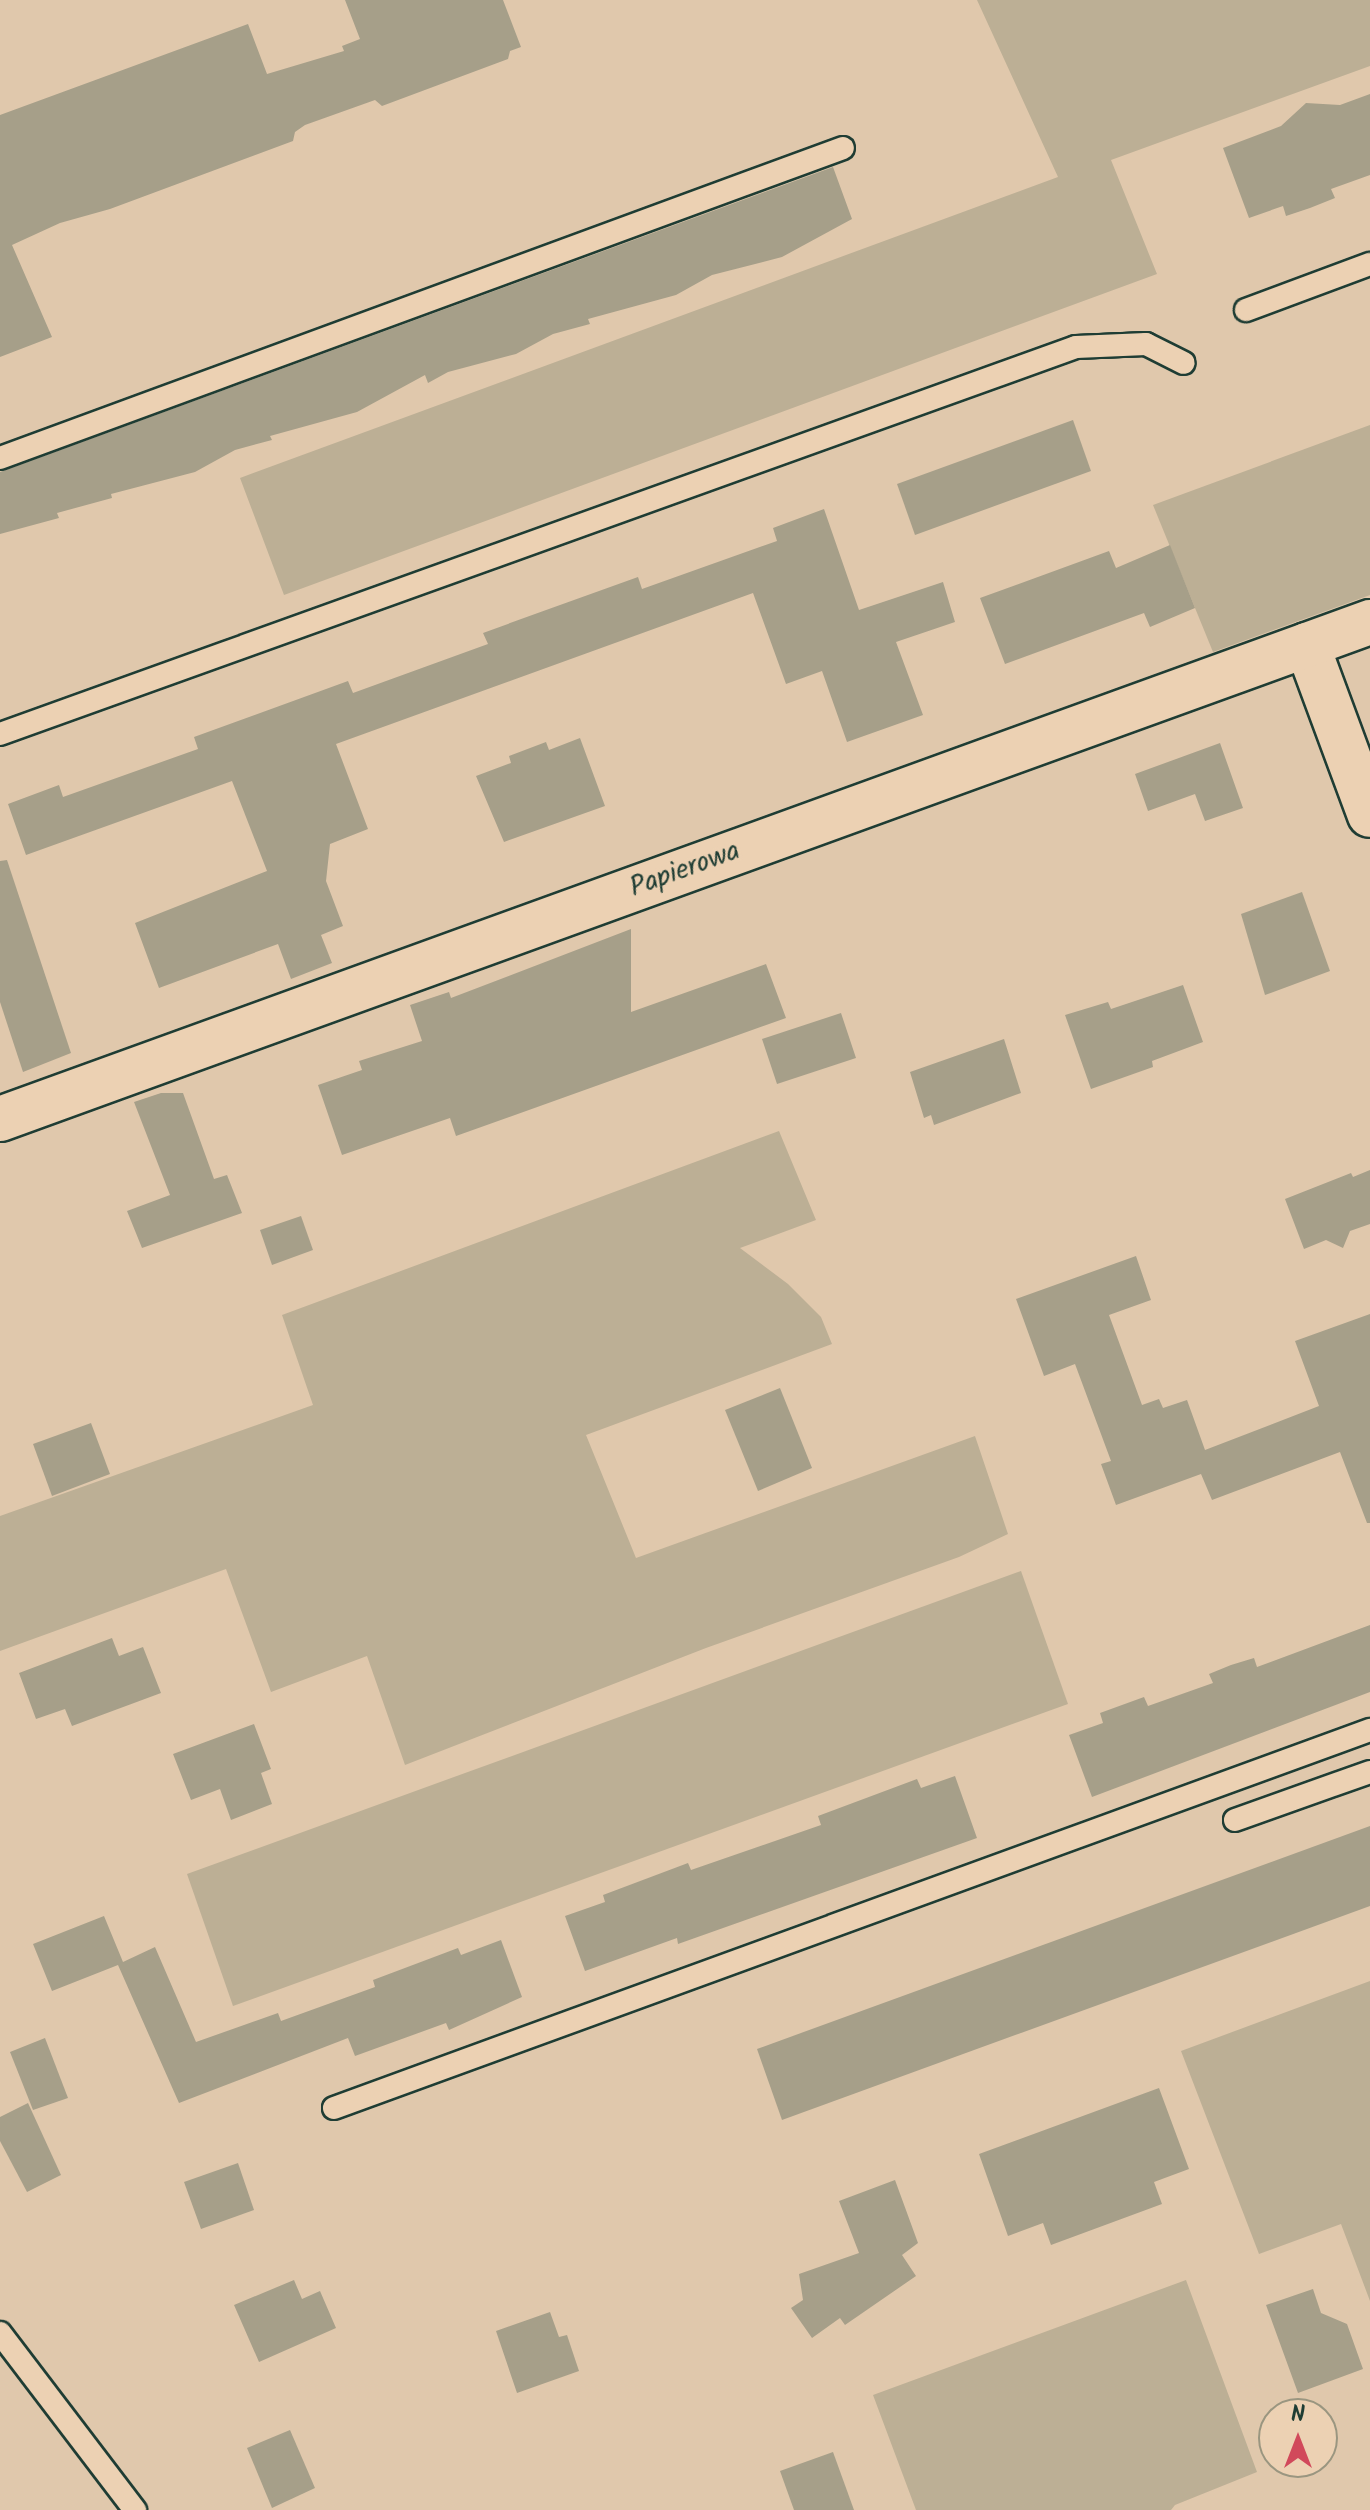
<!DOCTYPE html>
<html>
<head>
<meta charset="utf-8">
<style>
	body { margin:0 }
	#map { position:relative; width:1370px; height:2510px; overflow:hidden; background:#e0c8ac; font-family:Kalam,sans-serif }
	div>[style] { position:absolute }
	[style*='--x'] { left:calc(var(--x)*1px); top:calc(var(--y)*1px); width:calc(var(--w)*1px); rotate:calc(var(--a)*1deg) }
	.green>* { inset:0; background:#bcaf95 }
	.building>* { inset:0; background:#a69f89 }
	.roads { filter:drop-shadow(2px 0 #1f3d34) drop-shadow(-2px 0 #1f3d34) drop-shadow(0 2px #1f3d34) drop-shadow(0 -2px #1f3d34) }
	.service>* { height:22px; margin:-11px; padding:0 11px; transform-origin:11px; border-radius:11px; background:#ecd1b3 }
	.minor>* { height:44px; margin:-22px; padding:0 22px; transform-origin:22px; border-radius:22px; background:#ecd1b3 }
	span { translate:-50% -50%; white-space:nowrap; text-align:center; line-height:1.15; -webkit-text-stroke:7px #ecd1b3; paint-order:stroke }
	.street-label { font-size:28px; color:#1f3d34 }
	.north { position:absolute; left:1258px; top:2398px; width:80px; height:80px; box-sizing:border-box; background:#ecd1b3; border:2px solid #9a9680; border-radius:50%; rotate:0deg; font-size:22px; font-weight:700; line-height:32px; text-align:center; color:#1f3d34 }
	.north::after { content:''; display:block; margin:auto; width:28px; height:36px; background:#d1495b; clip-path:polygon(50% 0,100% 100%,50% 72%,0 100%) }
</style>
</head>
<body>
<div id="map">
	<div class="green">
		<div style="clip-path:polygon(977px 0,1370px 0,1370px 66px,1111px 160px,1157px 274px,284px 595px,240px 478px,1058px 177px)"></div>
		<div style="clip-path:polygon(1370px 425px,1370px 595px,1213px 652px,1153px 505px)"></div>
		<div style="clip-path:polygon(779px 1131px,816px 1220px,740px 1248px,788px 1284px,821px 1317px,832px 1344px,586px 1435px,636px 1558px,975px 1436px,1008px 1534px,959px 1557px,706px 1648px,405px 1765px,367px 1656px,271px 1692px,226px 1569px,0 1651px,0 1516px,313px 1405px,282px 1315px)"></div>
		<div style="clip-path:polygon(1021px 1571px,1068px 1704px,233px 2006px,187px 1874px)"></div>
		<div style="clip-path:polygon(1370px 1981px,1370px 2301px,1341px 2224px,1259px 2254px,1181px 2051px)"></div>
		<div style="clip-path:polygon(1186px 2280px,1257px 2472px,1175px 2505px,1171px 2510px,916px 2510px,873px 2395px)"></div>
	</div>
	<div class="building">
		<div style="clip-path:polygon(345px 0,503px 0,521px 47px,510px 51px,508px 59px,382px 106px,375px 100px,305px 125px,295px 132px,293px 141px,110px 209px,60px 223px,12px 245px,52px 337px,0 357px,0 115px,248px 24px,267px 74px,344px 51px,342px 46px,360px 39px)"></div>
		<div style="clip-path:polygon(1370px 94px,1370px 175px,1331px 189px,1335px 198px,1310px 208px,1286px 216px,1283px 206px,1249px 218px,1223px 148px,1281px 126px,1306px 103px,1340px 105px)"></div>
		<div style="clip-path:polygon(833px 167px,852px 219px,782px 257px,712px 275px,676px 295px,588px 319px,590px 324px,553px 334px,516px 354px,448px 372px,428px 383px,425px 375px,357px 412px,270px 436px,272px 440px,235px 450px,195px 472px,111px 494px,112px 498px,57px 513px,59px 518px,0 534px,0 472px)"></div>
		<div style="clip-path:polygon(1073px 420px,1091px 471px,915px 535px,897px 484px)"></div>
		<div style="clip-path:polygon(824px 509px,859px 610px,943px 582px,955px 622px,896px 642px,923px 715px,847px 742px,822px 671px,786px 684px,753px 593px,336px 744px,368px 829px,330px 844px,326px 881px,343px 926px,321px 935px,332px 963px,291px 979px,278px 944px,159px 988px,135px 923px,267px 871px,232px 781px,26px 855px,8px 804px,59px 785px,63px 797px,198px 749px,194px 737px,348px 681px,353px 693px,488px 644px,483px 633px,535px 614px,638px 577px,642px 589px,777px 541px,773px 528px)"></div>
		<div style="clip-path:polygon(1170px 545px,1195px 608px,1150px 627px,1144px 613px,1005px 664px,980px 598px,1109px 551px,1116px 568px)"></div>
		<div style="clip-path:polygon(580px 738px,605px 806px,504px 842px,476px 776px,511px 763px,509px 756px,546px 742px,549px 750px)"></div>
		<div style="clip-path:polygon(1220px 743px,1243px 808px,1205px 821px,1195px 794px,1148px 811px,1135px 774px)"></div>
		<div style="clip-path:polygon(7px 860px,71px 1053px,23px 1072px,0 1002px,0 861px)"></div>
		<div style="clip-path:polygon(1302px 892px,1330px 971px,1265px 995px,1241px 914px)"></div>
		<div style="clip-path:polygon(631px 929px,631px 1012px,766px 964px,786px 1018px,456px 1136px,450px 1118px,342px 1155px,318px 1085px,362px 1070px,359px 1061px,422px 1041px,410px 1005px,449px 992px,451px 998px)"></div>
		<div style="clip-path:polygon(1183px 985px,1203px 1042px,1152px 1061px,1153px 1067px,1091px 1089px,1065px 1015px,1108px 1002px,1111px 1009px)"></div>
		<div style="clip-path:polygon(841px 1013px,856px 1058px,777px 1084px,762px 1039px)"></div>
		<div style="clip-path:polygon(1004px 1039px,1021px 1093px,934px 1125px,931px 1115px,924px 1118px,910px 1072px)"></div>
		<div style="clip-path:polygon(161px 1093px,183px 1093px,214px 1179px,227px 1175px,242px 1213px,142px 1248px,127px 1211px,170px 1195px,134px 1102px)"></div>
		<div style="clip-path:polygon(1370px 1170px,1370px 1224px,1350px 1231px,1343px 1248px,1326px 1240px,1304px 1249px,1285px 1199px,1351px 1173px,1353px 1177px)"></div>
		<div style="clip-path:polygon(301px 1216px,313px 1250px,272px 1265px,260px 1230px)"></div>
		<div style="clip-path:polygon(1136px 1256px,1151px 1300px,1109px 1315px,1142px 1405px,1159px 1399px,1163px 1408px,1187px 1400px,1205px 1450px,1319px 1406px,1295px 1341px,1370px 1314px,1370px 1523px,1367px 1523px,1340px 1452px,1212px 1500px,1201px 1474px,1116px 1505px,1101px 1464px,1111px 1461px,1075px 1364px,1044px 1376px,1016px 1299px)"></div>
		<div style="clip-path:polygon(780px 1388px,812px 1468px,758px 1491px,725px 1410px)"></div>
		<div style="clip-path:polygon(91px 1423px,110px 1474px,52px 1496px,33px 1444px)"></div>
		<div style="clip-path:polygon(1370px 1625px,1370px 1692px,1092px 1797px,1069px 1735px,1103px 1723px,1100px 1713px,1144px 1697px,1148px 1706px,1213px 1683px,1209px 1674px,1231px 1665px,1254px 1658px,1257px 1667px)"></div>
		<div style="clip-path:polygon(112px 1638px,119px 1656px,143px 1647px,161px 1693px,72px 1726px,65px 1709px,36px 1719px,19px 1673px)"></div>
		<div style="clip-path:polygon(254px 1724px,271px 1769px,261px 1773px,272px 1804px,231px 1820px,220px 1789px,191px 1800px,173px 1754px)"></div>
		<div style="clip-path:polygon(955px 1776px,977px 1838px,678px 1944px,677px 1938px,585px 1971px,565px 1916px,605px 1902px,603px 1895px,688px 1863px,691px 1870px,821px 1825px,818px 1816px,917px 1779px,921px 1788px)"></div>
		<div style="clip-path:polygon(1370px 1826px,1370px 1906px,782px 2120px,757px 2049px)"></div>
		<div style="clip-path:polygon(104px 1916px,123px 1962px,155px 1947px,196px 2042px,278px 2013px,281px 2021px,375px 1987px,373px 1980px,458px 1948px,461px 1955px,501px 1940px,522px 1997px,449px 2030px,446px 2023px,355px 2056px,348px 2038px,179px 2103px,118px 1965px,52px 1991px,33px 1944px)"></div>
		<div style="clip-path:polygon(45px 2038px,68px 2098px,33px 2110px,10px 2052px)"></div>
		<div style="clip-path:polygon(1159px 2088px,1189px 2169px,1154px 2182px,1162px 2204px,1051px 2245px,1043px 2223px,1008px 2236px,979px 2154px)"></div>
		<div style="clip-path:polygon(28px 2103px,61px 2175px,27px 2192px,0 2141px,0 2117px)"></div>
		<div style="clip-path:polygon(238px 2163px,254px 2210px,201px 2229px,184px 2182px)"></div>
		<div style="clip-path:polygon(895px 2180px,918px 2243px,902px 2255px,916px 2276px,845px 2325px,840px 2318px,812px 2338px,791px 2308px,803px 2300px,799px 2274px,859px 2253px,839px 2201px)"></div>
		<div style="clip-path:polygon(294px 2280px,302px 2299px,320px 2291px,336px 2328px,259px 2362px,234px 2305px)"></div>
		<div style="clip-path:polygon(1313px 2289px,1321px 2313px,1347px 2324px,1363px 2369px,1298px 2393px,1266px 2305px)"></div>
		<div style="clip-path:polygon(550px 2312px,559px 2337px,567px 2335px,579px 2371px,517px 2393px,496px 2331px)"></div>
		<div style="clip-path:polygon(290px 2430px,315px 2488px,272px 2508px,247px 2448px)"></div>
		<div style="clip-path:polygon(833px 2452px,854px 2510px,794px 2510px,780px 2471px)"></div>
	</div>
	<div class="roads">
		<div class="service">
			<div style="--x:1246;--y:310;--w:132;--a:-20.4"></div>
			<div style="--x:0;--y:458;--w:898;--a:-20.19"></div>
			<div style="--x:0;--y:734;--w:1143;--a:-19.78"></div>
			<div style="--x:1076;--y:347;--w:70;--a:-2.5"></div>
			<div style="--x:1146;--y:344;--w:42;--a:26.6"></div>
			<div style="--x:1235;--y:1820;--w:143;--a:-19.6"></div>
			<div style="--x:334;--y:2108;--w:1103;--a:-20.05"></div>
			<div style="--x:0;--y:2333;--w:223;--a:52.7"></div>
		</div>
		<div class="minor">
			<div style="--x:1307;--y:645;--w:181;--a:69.7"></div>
			<div style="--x:0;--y:1119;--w:1457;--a:-19.94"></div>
		</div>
	</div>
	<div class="street-label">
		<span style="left:685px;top:870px;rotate:-20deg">Papierowa</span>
	</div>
	<div class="north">N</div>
</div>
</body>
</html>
